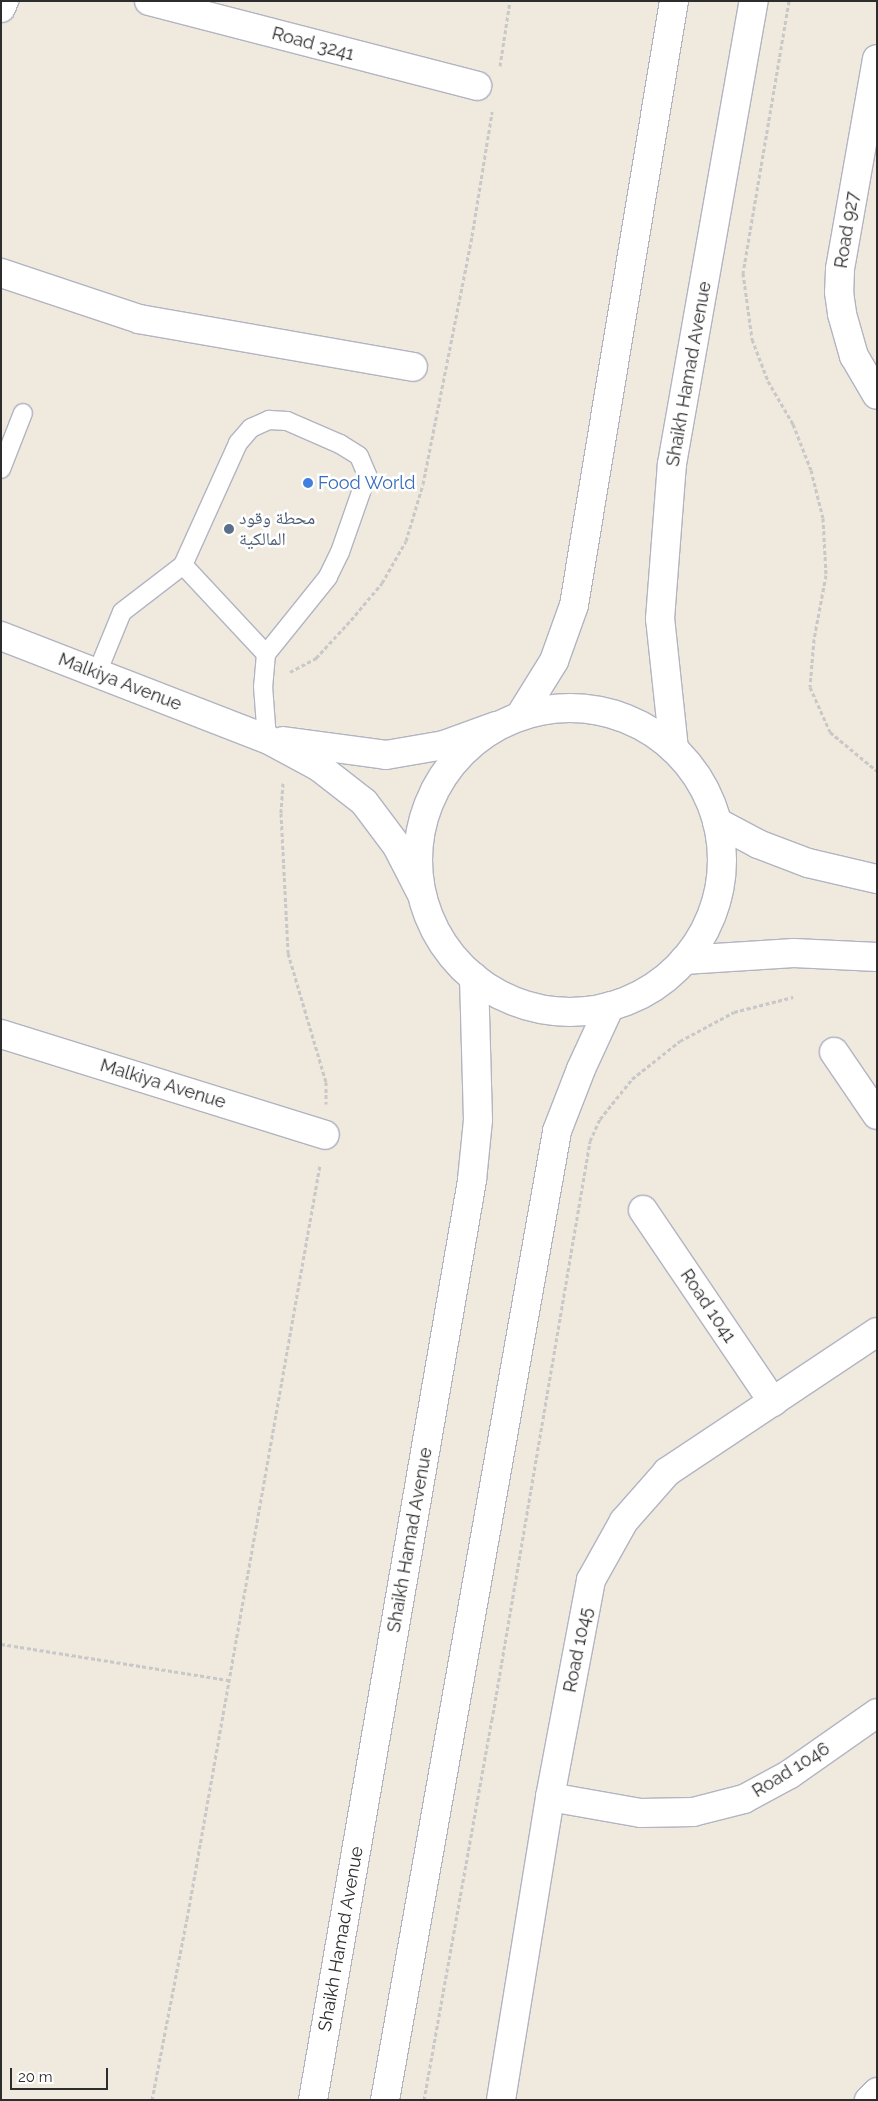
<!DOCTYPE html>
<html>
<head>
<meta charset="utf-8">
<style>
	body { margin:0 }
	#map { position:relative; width:878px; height:2101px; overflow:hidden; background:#efe9de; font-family:Raleway,"Noto Naskh Arabic",sans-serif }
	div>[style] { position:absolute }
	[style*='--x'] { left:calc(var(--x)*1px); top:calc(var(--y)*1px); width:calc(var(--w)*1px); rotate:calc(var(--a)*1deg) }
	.path>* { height:3px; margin-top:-1.5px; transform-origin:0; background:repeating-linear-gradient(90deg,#c8c8c8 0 4px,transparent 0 6.5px) }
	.roads { filter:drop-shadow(1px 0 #b2b4c2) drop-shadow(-1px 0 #b2b4c2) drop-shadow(0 1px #b2b4c2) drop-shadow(0 -1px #b2b4c2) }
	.service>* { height:18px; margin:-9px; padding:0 9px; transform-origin:9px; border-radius:9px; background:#fff }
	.minor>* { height:28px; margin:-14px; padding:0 14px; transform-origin:14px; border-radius:14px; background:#fff }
	.tertiary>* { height:28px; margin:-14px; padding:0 14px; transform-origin:14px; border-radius:14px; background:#fff }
	.secondary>* { height:28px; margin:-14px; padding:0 14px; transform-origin:14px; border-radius:14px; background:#fff }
	.secondary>.ring { margin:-14px; padding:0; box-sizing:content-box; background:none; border:28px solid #fff; border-radius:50% }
	.dots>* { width:14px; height:14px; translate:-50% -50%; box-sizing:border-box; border:2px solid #fff; border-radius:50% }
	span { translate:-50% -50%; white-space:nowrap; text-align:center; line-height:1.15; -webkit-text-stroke:5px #fff; paint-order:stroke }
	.street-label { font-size:18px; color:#2d2d2d }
	.shop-label { font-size:18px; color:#366cbe }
	.left { translate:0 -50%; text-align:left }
	.service-label { font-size:18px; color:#4e5e75 }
	.frame { position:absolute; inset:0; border:2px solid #2d2d2d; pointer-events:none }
	.scale { position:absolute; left:10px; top:2068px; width:98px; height:22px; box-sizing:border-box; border:2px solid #2d2d2d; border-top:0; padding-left:6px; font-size:15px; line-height:18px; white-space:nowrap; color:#2d2d2d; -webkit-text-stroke:4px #fff; paint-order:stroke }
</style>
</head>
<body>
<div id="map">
	<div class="path">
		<div style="--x:789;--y:1;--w:276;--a:99.6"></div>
		<div style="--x:743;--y:273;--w:67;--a:82.2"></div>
		<div style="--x:752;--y:339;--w:45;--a:69.1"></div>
		<div style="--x:768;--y:381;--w:50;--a:59.8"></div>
		<div style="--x:793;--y:424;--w:49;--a:68.6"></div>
		<div style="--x:811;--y:470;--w:49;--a:76"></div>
		<div style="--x:823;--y:518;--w:57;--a:87"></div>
		<div style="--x:826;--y:575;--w:65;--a:100.6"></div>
		<div style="--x:814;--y:639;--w:48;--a:94.8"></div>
		<div style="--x:810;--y:687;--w:49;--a:66"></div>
		<div style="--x:830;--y:732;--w:61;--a:39.7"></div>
		<div style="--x:500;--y:66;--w:66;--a:-81.3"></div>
		<div style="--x:290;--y:672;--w:30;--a:-28"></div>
		<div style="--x:316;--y:658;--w:52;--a:-47.4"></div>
		<div style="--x:351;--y:620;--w:48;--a:-50"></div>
		<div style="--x:382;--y:583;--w:48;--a:-60.3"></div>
		<div style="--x:406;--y:541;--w:59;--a:-73.4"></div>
		<div style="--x:423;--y:484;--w:253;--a:-78.8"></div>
		<div style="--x:472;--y:236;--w:126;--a:-80.8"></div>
		<div style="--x:283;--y:783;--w:30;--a:94"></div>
		<div style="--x:281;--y:813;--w:140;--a:87.1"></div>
		<div style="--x:288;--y:953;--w:134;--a:73.6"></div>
		<div style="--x:326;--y:1082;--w:22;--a:90"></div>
		<div style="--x:1;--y:1644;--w:230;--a:9"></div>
		<div style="--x:152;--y:2100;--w:184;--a:-79.1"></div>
		<div style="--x:187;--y:1919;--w:766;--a:-80"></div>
		<div style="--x:424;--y:2100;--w:386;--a:-79.9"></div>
		<div style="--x:492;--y:1720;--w:587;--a:-80.39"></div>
		<div style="--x:590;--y:1141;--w:24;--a:-66"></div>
		<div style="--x:600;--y:1119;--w:51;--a:-51.3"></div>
		<div style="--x:632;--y:1079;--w:61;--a:-38.4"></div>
		<div style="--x:680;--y:1041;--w:61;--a:-28.2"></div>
		<div style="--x:734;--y:1012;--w:61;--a:-14.3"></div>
	</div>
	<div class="roads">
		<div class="service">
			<div style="--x:1;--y:469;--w:60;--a:-68.6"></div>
			<div style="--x:183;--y:565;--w:122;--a:47"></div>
			<div style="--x:97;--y:673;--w:66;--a:-67.7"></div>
			<div style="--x:122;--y:612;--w:77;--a:-37.6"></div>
			<div style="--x:183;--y:565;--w:134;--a:-65.7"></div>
			<div style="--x:238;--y:443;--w:20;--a:-49"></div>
			<div style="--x:251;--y:428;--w:20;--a:-24"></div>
			<div style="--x:269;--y:420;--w:18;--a:3"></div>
			<div style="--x:287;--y:421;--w:58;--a:23.5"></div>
			<div style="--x:340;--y:444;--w:22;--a:32"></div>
			<div style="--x:359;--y:456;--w:21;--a:67"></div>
			<div style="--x:367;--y:475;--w:82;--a:109.3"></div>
			<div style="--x:340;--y:552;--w:28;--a:116"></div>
			<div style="--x:328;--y:577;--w:99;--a:128.8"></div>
			<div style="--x:266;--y:654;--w:32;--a:95"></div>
			<div style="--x:263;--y:686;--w:53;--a:85.7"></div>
		</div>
		<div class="minor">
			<div style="--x:149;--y:1;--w:339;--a:14.5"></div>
			<div style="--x:1;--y:8;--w:8;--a:-67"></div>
			<div style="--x:877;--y:59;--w:213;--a:100"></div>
			<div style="--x:840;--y:269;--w:23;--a:92"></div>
			<div style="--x:839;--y:292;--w:22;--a:82"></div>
			<div style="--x:842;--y:314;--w:44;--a:74.1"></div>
			<div style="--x:854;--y:356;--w:45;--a:59.5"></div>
			<div style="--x:1;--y:273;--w:145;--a:18.4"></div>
			<div style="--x:139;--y:319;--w:278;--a:9.9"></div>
			<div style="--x:1;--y:636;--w:285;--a:21.2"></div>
			<div style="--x:267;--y:739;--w:59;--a:28.3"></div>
			<div style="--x:319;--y:767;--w:57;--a:37.9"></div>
			<div style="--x:364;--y:802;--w:55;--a:53.1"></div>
			<div style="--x:397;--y:846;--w:53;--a:62.9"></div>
			<div style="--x:283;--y:741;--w:104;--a:7.7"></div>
			<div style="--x:386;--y:755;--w:59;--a:-9.8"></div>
			<div style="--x:444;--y:745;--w:55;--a:-20.1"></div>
			<div style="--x:1;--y:1034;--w:339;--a:17.3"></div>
			<div style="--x:834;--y:1052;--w:76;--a:55.7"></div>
			<div style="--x:643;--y:1210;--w:232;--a:55.9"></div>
			<div style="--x:550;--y:1797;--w:92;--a:10"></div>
			<div style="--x:641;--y:1813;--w:52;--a:-1.1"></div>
			<div style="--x:693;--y:1812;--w:53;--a:-14.3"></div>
			<div style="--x:744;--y:1799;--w:52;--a:-28.5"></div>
			<div style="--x:790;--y:1774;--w:106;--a:-35"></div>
			<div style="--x:501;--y:2100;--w:307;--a:-80.8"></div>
			<div style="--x:550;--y:1797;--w:221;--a:-79.3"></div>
			<div style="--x:591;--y:1580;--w:68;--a:-60.8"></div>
			<div style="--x:624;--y:1521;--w:65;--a:-48.7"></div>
			<div style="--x:667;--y:1472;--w:252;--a:-33.7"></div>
			<div style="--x:869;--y:2100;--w:11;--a:-45"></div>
		</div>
		<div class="tertiary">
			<div style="--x:717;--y:822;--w:47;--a:28.2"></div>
			<div style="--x:758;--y:844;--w:53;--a:20.8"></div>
			<div style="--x:808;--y:863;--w:71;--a:13.1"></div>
			<div style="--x:684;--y:960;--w:110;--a:-3.6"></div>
			<div style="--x:794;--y:953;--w:83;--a:2.8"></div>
		</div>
		<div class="secondary">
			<div class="ring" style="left:418px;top:708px;width:276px;height:276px"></div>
			<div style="--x:523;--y:711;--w:59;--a:-58.2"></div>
			<div style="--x:554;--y:661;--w:59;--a:-70.3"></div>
			<div style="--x:574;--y:605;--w:612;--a:-80.6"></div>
			<div style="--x:674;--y:749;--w:131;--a:-96.1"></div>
			<div style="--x:660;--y:619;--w:155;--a:-85.6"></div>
			<div style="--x:672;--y:464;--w:470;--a:-80"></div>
			<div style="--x:313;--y:2100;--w:934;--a:-80.19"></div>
			<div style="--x:472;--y:1180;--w:60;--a:-84.3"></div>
			<div style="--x:478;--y:1120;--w:143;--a:-91.6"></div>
			<div style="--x:385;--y:2100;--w:984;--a:-79.93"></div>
			<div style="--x:557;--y:1131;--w:66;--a:-68.8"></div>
			<div style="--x:581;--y:1069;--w:69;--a:-65.3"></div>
		</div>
	</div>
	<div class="dots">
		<div style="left:308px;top:483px;background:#3f7fe0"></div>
		<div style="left:229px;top:529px;background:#5c6f8a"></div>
	</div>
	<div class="street-label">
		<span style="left:313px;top:44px;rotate:15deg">Road 3241</span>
		<span style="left:847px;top:230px;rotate:-81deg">Road 927</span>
		<span style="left:689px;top:374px;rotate:-80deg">Shaikh Hamad Avenue</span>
		<span style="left:120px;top:682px;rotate:21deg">Malkiya Avenue</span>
		<span style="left:163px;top:1084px;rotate:17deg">Malkiya Avenue</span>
		<span style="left:708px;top:1306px;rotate:56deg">Road 1041</span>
		<span style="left:410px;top:1540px;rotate:-80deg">Shaikh Hamad Avenue</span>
		<span style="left:578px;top:1650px;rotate:-79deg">Road 1045</span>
		<span style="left:791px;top:1770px;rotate:-32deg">Road 1046</span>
		<span style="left:341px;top:1939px;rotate:-80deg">Shaikh Hamad Avenue</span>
	</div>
	<div class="shop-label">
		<span class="left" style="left:318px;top:483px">Food World</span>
	</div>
	<div class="service-label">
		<span class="left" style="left:239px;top:529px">محطة وقود<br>المالكية</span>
	</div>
	<div class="frame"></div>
	<div class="scale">20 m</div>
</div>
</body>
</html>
